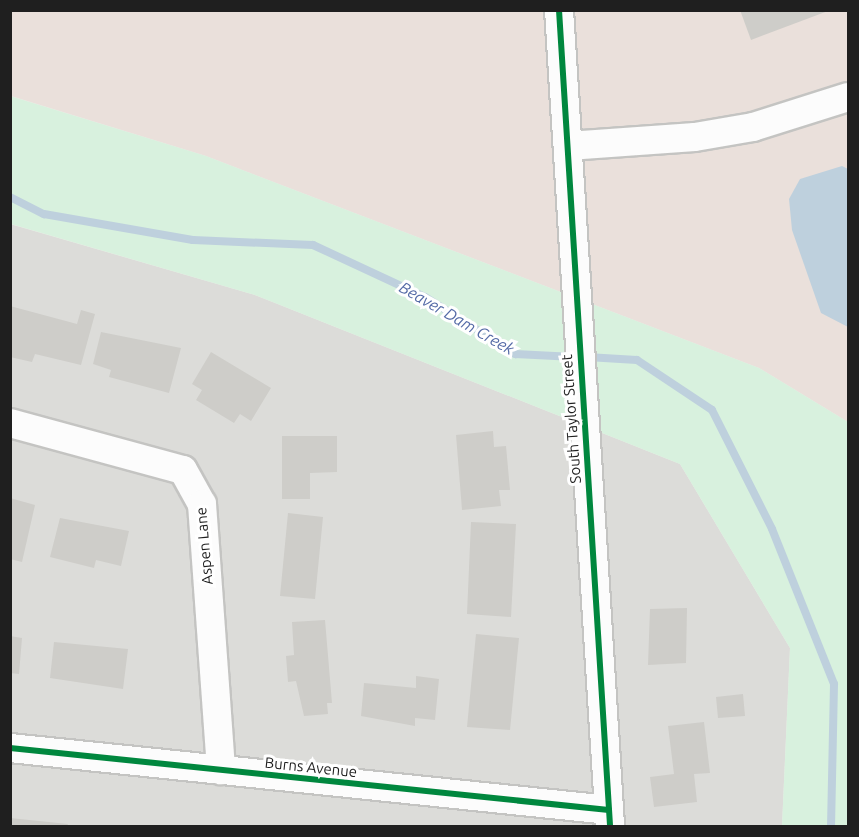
<!DOCTYPE html>
<html>
<head>
<meta charset="utf-8">
<style>
	body { margin:0 }
	#map { position:relative; width:859px; height:837px; overflow:hidden; background:#edede8; font-family:Ubuntu,sans-serif }
	div>[style] { position:absolute }
	[style*='--x'] { left:calc(var(--x)*1px); top:calc(var(--y)*1px); width:calc(var(--w)*1px); rotate:calc(var(--a)*1deg) }
	.residential>* { inset:0; background:#dcdcd9 }
	.commercial>* { inset:0; background:#eae0db }
	.park>* { inset:0; background:#d8f1de }
	.water>* { inset:0; background:#bed0dd }
	.stream>* { height:8px; margin:-4px; padding:0 4px; transform-origin:4px; border-radius:4px; background:#bed0dd }
	.building>* { inset:0; background:#cecdc9 }
	.roads { filter:drop-shadow(2px 0 #c4c4c2) drop-shadow(-2px 0 #c4c4c2) drop-shadow(0 2px #c4c4c2) drop-shadow(0 -2px #c4c4c2) }
	.minor>* { height:28px; margin:-14px; padding:0 14px; transform-origin:14px; border-radius:14px; background:#fcfcfc }
	.cycleway>* { height:6px; margin:-3px; padding:0 3px; transform-origin:3px; border-radius:3px; background:#00873e }
	span { translate:-50% -50%; white-space:nowrap; text-align:center; line-height:1.15; -webkit-text-stroke:6px #fff; paint-order:stroke }
	.street-label { font-size:15px; color:#1f1f1f }
	.water-label { font-size:16px; color:#546aa6; font-style:italic }
	.frame { position:absolute; inset:0; border:12px solid #1f1f1f; pointer-events:none }
</style>
</head>
<body>
<div id="map">
	<div class="residential">
		<div style="clip-path:polygon(10px 224px,255px 295px,680px 464px,790px 648px,782px 826px,11px 826px)"></div>
	</div>
	<div class="commercial">
		<div style="clip-path:polygon(10px 11px,848px 11px,848px 422px,759px 368px,206px 156px,11px 96px)"></div>
	</div>
	<div class="park">
		<div style="clip-path:polygon(10px 96px,206px 156px,759px 368px,848px 422px,848px 826px,782px 826px,790px 648px,680px 464px,255px 295px,11px 224px)"></div>
	</div>
	<div class="water">
		<div style="clip-path:polygon(842px 166px,848px 169px,848px 327px,821px 313px,792px 230px,789px 199px,800px 179px)"></div>
	</div>
	<div class="stream">
		<div style="--x:10;--y:197;--w:38;--a:27"></div>
		<div style="--x:44;--y:214;--w:151;--a:9.9"></div>
		<div style="--x:193;--y:240;--w:120;--a:2.4"></div>
		<div style="--x:313;--y:245;--w:123;--a:24.9"></div>
		<div style="--x:425;--y:297;--w:107;--a:32.3"></div>
		<div style="--x:515;--y:354;--w:60;--a:2.9"></div>
		<div style="--x:587;--y:357;--w:50;--a:3.4"></div>
		<div style="--x:637;--y:360;--w:90;--a:33.7"></div>
		<div style="--x:712;--y:410;--w:133;--a:63.2"></div>
		<div style="--x:772;--y:529;--w:167;--a:68.2"></div>
		<div style="--x:834;--y:684;--w:142;--a:91.2"></div>
	</div>
	<div class="building">
		<div style="clip-path:polygon(740px 10px,828px 10px,828px 11px,751px 40px)"></div>
		<div style="clip-path:polygon(10px 306px,77px 324px,81px 310px,95px 314px,81px 365px,35px 354px,32px 362px,10px 357px)"></div>
		<div style="clip-path:polygon(101px 332px,181px 348px,169px 393px,109px 377px,111px 370px,93px 364px)"></div>
		<div style="clip-path:polygon(211px 352px,271px 388px,251px 421px,240px 414px,234px 423px,196px 400px,202px 390px,192px 384px)"></div>
		<div style="clip-path:polygon(493px 431px,494px 447px,506px 446px,510px 490px,499px 490px,501px 506px,462px 510px,456px 435px)"></div>
		<div style="clip-path:polygon(282px 436px,337px 436px,337px 472px,310px 473px,310px 499px,282px 499px)"></div>
		<div style="clip-path:polygon(10px 498px,35px 505px,22px 562px,10px 559px)"></div>
		<div style="clip-path:polygon(288px 513px,323px 517px,315px 599px,280px 596px)"></div>
		<div style="clip-path:polygon(60px 518px,129px 531px,121px 566px,96px 560px,94px 568px,50px 557px)"></div>
		<div style="clip-path:polygon(471px 522px,516px 524px,511px 617px,467px 614px)"></div>
		<div style="clip-path:polygon(687px 608px,686px 663px,648px 665px,650px 609px)"></div>
		<div style="clip-path:polygon(325px 620px,332px 703px,327px 703px,328px 714px,304px 716px,296px 681px,288px 682px,286px 656px,294px 655px,292px 622px)"></div>
		<div style="clip-path:polygon(476px 634px,519px 638px,510px 730px,467px 727px)"></div>
		<div style="clip-path:polygon(10px 636px,22px 638px,19px 674px,10px 673px)"></div>
		<div style="clip-path:polygon(54px 642px,128px 649px,123px 689px,50px 678px)"></div>
		<div style="clip-path:polygon(416px 676px,439px 679px,435px 720px,415px 718px,415px 726px,361px 716px,364px 683px,416px 688px)"></div>
		<div style="clip-path:polygon(743px 694px,745px 716px,718px 718px,716px 697px)"></div>
		<div style="clip-path:polygon(704px 722px,710px 773px,694px 774px,697px 802px,654px 807px,650px 777px,674px 774px,668px 726px)"></div>
		<div style="clip-path:polygon(10px 818px,68px 824px,67px 826px,10px 826px)"></div>
	</div>
	<div class="roads">
		<div class="minor">
			<div style="--x:559;--y:10;--w:818;--a:86.42"></div>
			<div style="--x:568;--y:146;--w:127;--a:-4.1"></div>
			<div style="--x:695;--y:137;--w:59;--a:-9.8"></div>
			<div style="--x:753;--y:127;--w:100;--a:-17.5"></div>
			<div style="--x:10;--y:423;--w:179;--a:15.2"></div>
			<div style="--x:183;--y:470;--w:39;--a:61"></div>
			<div style="--x:202;--y:504;--w:267;--a:85.9"></div>
			<div style="--x:10;--y:748;--w:602;--a:5.91"></div>
		</div>
	</div>
	<div class="cycleway">
		<div style="--x:559;--y:10;--w:818;--a:86.42"></div>
		<div style="--x:10;--y:748;--w:602;--a:5.91"></div>
	</div>
	<div class="street-label">
		<span style="left:571px;top:419px;rotate:-94deg">South Taylor Street</span>
		<span style="left:204px;top:546px;rotate:-95deg">Aspen Lane</span>
		<span style="left:311px;top:767px;rotate:6deg">Burns Avenue</span>
	</div>
	<div class="water-label">
		<span style="left:457px;top:318px;rotate:30deg">Beaver Dam Creek</span>
	</div>
	<div class="frame"></div>
</div>
</body>
</html>
